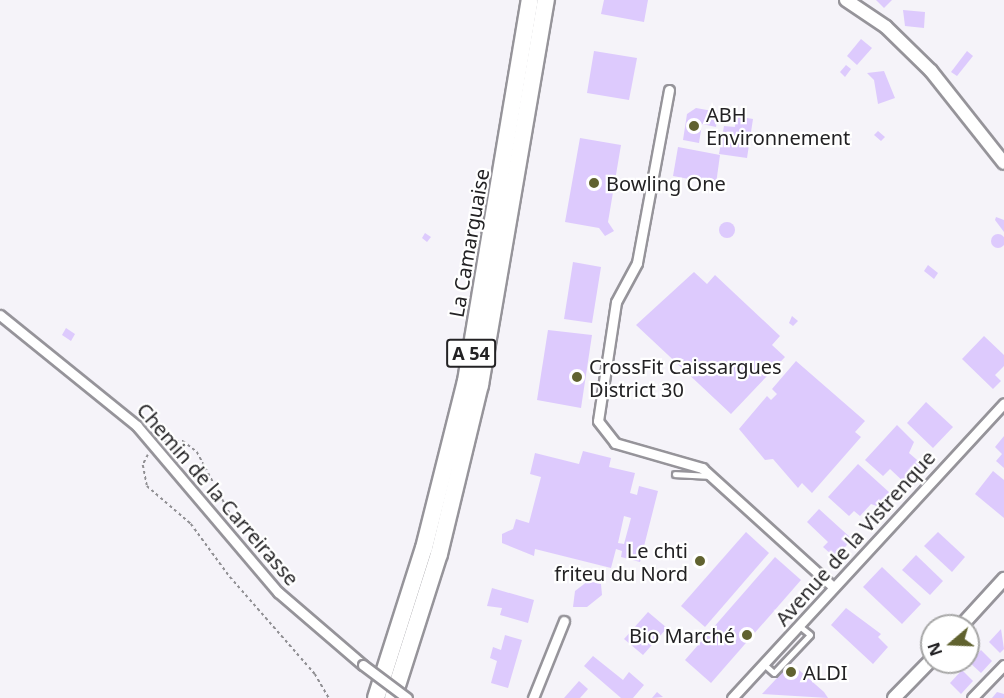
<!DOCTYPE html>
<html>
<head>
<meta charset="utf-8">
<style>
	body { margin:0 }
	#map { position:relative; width:1004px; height:698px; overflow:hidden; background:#f5f3f9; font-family:"Noto Sans",sans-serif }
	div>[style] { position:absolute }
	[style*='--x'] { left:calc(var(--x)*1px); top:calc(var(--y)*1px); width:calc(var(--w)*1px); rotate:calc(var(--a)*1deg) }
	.building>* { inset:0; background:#ddcafd }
	.round { border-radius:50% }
	.path>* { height:1.5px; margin-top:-0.75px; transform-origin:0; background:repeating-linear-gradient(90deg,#908f93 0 3px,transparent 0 6px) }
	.roads { filter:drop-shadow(2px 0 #96949a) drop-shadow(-2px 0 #96949a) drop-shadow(0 2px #96949a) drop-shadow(0 -2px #96949a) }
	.service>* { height:4.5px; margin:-2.25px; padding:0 2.25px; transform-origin:2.25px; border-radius:2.25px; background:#fff }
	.minor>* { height:9px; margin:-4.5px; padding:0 4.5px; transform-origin:4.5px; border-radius:4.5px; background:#fff }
	.secondary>* { height:12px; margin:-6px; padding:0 6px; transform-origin:6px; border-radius:6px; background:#fff }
	.motorway>* { height:16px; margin:-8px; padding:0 8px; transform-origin:8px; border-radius:8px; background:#fff }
	.bridges { filter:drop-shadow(2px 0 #96949a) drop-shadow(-2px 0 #96949a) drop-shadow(0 2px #96949a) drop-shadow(0 -2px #96949a) }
	.minor-bridge>* { height:9px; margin:-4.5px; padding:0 4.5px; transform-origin:4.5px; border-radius:4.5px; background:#fff }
	.dots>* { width:16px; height:16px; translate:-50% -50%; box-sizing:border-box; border:3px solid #fff; border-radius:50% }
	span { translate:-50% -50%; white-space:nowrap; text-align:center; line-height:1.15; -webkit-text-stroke:4.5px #fff; paint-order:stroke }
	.shield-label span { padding:2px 4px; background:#fff; border:2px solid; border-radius:4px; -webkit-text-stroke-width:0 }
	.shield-label { font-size:18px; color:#232224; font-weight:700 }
	.poi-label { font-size:20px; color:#232224 }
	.left { translate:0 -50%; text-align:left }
	.right { translate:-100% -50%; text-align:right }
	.street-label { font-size:20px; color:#232224 }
	.north { position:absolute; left:920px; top:614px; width:60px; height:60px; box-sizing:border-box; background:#fff; border:2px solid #a7a7a7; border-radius:50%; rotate:251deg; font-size:16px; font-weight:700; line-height:24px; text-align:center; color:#232224 }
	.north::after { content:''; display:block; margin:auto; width:21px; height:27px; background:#60622f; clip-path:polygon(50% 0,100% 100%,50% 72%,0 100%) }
</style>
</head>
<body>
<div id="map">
	<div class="building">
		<div style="clip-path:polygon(604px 0,648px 0,644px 22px,601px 14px)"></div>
		<div style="clip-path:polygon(876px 0,892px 0,884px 8px)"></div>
		<div style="clip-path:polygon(903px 10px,925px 12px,924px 28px,905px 26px)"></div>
		<div style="clip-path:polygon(861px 39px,872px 48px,857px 65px,847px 56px)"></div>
		<div style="clip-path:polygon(594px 51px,637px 58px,629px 100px,587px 93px)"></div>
		<div style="clip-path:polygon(967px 51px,973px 56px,957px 76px,951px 72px)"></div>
		<div style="clip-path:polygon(846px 65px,851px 69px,845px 77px,840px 72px)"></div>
		<div style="clip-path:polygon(884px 71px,895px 98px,878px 104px,874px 80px,867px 73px)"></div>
		<div style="clip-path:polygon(696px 108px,718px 112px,716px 127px,702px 124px,699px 143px,683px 140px,687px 114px)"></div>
		<div style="clip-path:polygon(736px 116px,753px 119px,747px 158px,719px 154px,724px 126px,735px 127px)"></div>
		<div style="clip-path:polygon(878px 131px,885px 137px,881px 141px,874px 135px)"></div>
		<div style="clip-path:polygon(580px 138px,621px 145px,608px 222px,614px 231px,605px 236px,599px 228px,565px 222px)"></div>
		<div style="clip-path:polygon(678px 147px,720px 155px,716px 184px,673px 176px)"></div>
		<div style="clip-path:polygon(996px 217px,1004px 220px,1004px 232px,995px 220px)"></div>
		<div class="round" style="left:719px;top:222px;width:16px;height:16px"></div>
		<div style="clip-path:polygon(425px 233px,431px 237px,427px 242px,422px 238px)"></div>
		<div class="round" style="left:991px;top:234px;width:14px;height:14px"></div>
		<div style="clip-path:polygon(573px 262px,601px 267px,592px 323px,564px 319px)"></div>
		<div style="clip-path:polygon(928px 265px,938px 273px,934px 279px,924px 271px)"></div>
		<div style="clip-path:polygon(694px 272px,707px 284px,715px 275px,780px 336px,772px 345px,785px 357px,731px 414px,636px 325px)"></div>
		<div style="clip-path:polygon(792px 316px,798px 321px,793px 326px,789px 323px)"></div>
		<div style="clip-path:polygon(66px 328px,75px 334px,71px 341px,62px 335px)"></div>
		<div style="clip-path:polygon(548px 330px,592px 335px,581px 408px,537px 400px)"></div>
		<div style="clip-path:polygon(984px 336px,1004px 355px,1004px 366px,995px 375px,1001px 381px,993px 389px,962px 359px)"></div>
		<div style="clip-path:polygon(796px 361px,865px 421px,855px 432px,861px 437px,812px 493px,802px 483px,798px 488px,773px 459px,765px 460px,739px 429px,767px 396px,771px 400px,777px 394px,772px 389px)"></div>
		<div style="clip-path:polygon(926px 402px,953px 427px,933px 448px,907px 423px)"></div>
		<div style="clip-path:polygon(897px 425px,914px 442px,909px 453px,923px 465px,906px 484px,890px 469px,883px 476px,865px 460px)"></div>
		<div style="clip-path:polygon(1004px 436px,1004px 468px,996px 461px,1002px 454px,995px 447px)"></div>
		<div style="clip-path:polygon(evenodd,583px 451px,611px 458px,609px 467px,635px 473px,630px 493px,637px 495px,639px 486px,658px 491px,640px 562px,621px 557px,622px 551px,616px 549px,611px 568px,535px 549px,534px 556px,502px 543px,502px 534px,513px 529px,516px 519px,529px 523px,541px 477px,530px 474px,535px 453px,579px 464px,583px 451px,624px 516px,631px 518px,624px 544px,618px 543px,624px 516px)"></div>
		<div style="clip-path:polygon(858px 464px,890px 493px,888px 510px,871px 504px,860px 516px,854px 511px,849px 516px,828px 497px)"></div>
		<div style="clip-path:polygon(993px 471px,1004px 480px,1004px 518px,975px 494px)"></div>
		<div style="clip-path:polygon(819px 509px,852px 539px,840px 553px,832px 555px,823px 547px,828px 542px,807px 522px)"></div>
		<div style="clip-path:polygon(746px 532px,769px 553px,705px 627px,681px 606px)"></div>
		<div style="clip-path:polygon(938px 532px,965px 557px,952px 572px,924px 546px)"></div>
		<div style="clip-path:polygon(916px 555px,943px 581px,930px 595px,902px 570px)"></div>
		<div style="clip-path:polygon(775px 557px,801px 580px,711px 683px,685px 660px)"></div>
		<div style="clip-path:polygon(882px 567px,921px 604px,902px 624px,863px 587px)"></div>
		<div style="clip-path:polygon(588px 581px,601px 584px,602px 595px,587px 607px,573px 607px,575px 591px)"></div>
		<div style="clip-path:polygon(492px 588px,534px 600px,528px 623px,500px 615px,502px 608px,487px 606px)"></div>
		<div style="clip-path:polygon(846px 608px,881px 634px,878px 637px,888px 647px,873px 664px,831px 625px)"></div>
		<div style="clip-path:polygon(648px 612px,667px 628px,643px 655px,624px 639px)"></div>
		<div style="clip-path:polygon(1001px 629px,1004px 649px,1000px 653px,989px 642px)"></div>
		<div style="clip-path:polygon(505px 635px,522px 640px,508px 688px,491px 683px,497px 661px,490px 658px,493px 647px,501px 650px)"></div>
		<div style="clip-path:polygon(981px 650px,992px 661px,981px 673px,969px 662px)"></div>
		<div style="clip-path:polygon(593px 656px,623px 680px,629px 672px,644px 685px,633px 698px,621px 698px,584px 666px)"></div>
		<div style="clip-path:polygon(791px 663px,824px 692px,828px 698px,762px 694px)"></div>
		<div style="clip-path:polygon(962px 670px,973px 681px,961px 694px,950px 683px)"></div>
		<div style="clip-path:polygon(579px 681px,588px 689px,580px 698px,564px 698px)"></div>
		<div style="clip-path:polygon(657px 692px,663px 697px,652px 698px)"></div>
		<div style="clip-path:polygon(997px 692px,1004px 694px,1004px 698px,992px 698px)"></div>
	</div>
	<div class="path">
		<div style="--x:164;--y:441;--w:19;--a:0"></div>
		<div style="--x:183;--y:441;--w:18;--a:38"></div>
		<div style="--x:197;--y:452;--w:81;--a:61.8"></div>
		<div style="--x:148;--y:455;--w:11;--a:117"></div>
		<div style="--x:143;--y:465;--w:21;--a:79"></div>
		<div style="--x:147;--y:486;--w:58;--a:40.8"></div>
		<div style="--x:191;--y:524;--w:66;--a:53.7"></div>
		<div style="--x:230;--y:577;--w:129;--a:48.8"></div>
		<div style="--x:315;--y:674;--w:28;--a:60"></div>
	</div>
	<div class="roads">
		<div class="service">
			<div style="--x:675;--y:474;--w:34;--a:3"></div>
			<div style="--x:764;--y:664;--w:13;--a:42"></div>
			<div style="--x:774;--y:673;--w:52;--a:-46.5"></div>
			<div style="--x:810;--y:635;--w:14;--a:-141"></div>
		</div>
		<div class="minor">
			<div style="--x:669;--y:90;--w:176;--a:100.5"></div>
			<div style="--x:637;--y:263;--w:44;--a:118.3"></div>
			<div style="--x:616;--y:302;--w:120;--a:98.6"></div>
			<div style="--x:598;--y:421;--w:28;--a:52"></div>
			<div style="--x:615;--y:443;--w:91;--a:16"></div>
			<div style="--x:702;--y:468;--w:176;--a:42.2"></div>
			<div style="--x:0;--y:315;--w:176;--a:39"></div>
			<div style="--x:137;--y:426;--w:218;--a:49.7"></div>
			<div style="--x:278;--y:592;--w:112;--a:40.7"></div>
			<div style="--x:533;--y:698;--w:83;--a:-68.1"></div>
			<div style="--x:732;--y:698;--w:401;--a:-47.3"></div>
			<div style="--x:972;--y:698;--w:46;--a:-45.9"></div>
		</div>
		<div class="secondary">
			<div style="--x:846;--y:0;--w:48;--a:34"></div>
			<div style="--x:886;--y:27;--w:63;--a:44.4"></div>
			<div style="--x:931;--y:71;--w:117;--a:51.6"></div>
			<div style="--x:961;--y:626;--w:64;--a:-47.5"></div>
			<div style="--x:894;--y:698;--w:54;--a:-45.7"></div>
		</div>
		<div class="motorway">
			<div style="--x:376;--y:698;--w:157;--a:-72.3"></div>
			<div style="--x:424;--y:548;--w:172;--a:-75.9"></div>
			<div style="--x:466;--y:381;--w:386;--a:-80.5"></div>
			<div style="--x:393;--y:698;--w:151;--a:-72.3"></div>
			<div style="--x:439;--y:554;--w:174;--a:-76.4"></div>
			<div style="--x:480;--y:385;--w:391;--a:-80.3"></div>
		</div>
	</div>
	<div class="bridges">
		<div class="minor-bridge">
			<div style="--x:363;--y:665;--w:55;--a:36.9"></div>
		</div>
	</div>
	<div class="dots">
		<div style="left:694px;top:126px;background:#60622f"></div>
		<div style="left:594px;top:183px;background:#60622f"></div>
		<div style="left:577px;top:377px;background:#60622f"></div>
		<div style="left:700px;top:561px;background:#60622f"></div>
		<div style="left:747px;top:635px;background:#60622f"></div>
		<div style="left:791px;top:672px;background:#60622f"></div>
	</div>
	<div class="shield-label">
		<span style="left:471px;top:353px">A 54</span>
	</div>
	<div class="poi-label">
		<span class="left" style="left:706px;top:126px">ABH<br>Environnement</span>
		<span class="left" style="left:606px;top:183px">Bowling One</span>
		<span class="left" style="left:589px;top:378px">CrossFit Caissargues<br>District 30</span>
		<span class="right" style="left:688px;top:562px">Le chti<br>friteu du Nord</span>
		<span class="right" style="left:735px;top:635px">Bio Marché</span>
		<span class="left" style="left:803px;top:672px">ALDI</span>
	</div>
	<div class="street-label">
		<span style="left:469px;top:243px;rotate:-80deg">La Camarguaise</span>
		<span style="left:218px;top:494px;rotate:49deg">Chemin de la Carreirasse</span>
		<span style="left:855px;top:538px;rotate:-48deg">Avenue de la Vistrenque</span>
	</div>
	<div class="north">N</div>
</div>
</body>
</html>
